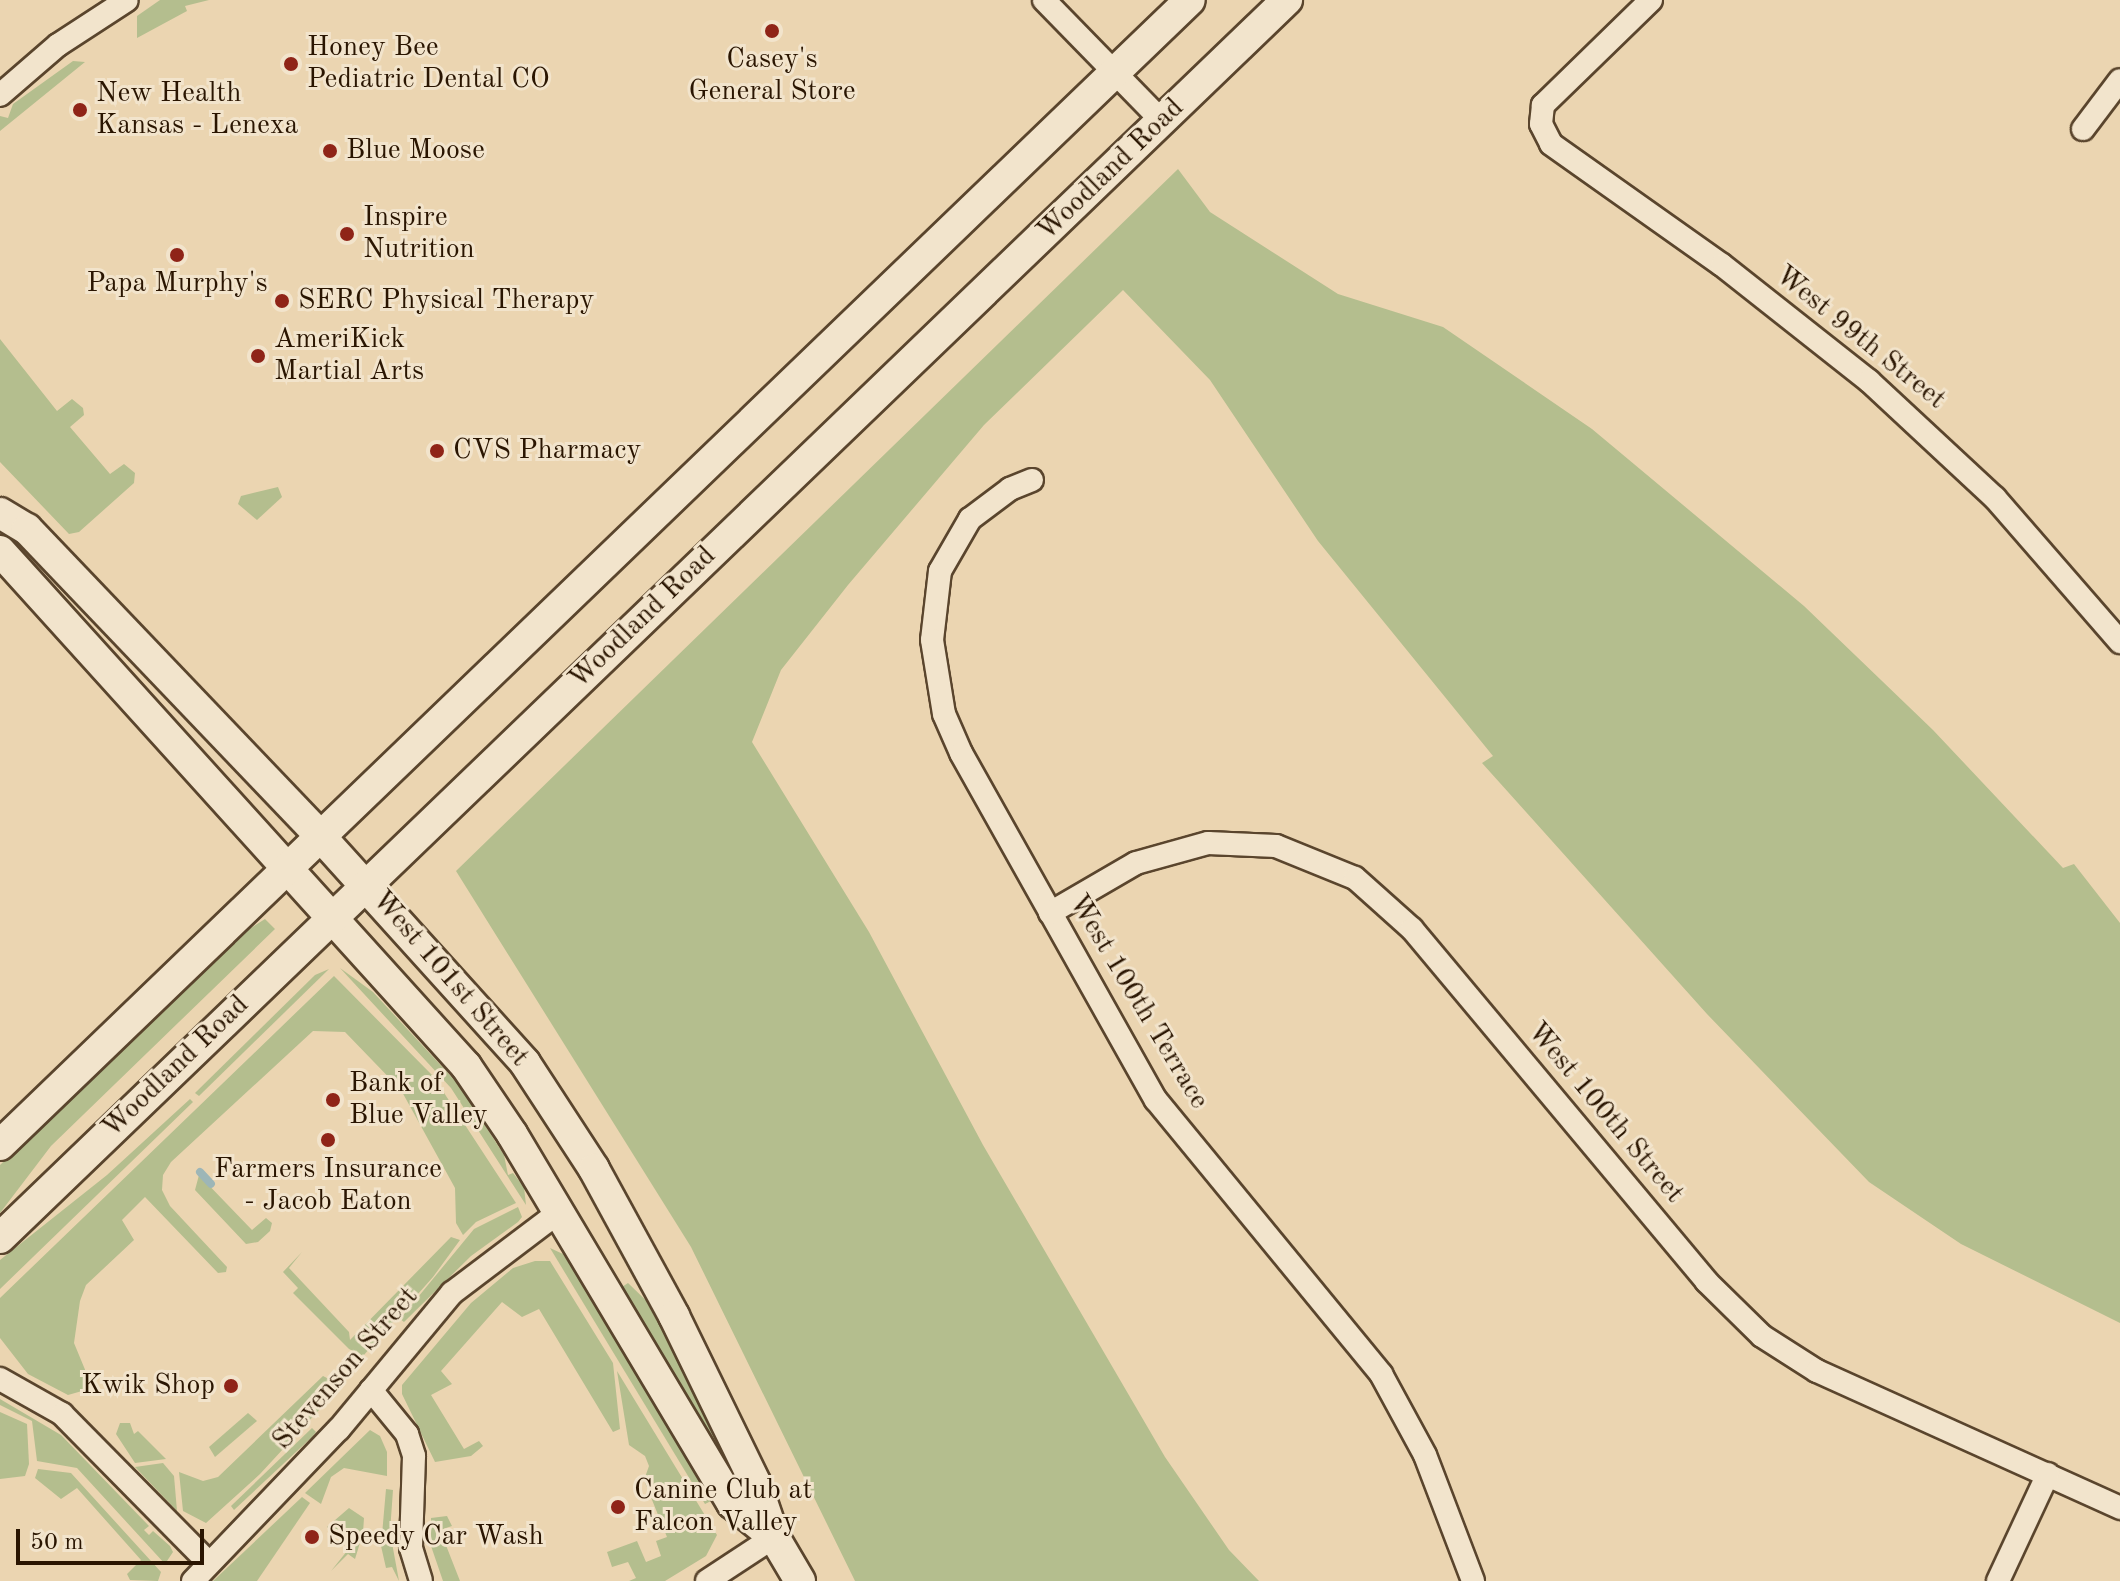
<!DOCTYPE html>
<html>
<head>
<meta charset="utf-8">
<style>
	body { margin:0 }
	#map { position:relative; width:2120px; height:1581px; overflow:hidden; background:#ebd5b1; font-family:"Old Standard TT",serif }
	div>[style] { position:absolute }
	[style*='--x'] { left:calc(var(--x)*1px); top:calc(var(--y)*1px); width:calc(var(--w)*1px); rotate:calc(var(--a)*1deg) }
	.green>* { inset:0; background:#b4be8e }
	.stream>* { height:8px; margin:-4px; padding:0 4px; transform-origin:4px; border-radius:4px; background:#9db6b7 }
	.roads { filter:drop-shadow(2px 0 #5a452d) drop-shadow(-2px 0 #5a452d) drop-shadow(0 2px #5a452d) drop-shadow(0 -2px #5a452d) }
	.street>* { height:22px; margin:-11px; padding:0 11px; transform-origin:11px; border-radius:11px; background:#f2e4cc }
	.secondary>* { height:30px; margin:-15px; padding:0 15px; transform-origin:15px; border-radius:15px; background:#f2e4cc }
	.dots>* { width:22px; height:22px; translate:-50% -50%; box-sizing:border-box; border:4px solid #f2e4cc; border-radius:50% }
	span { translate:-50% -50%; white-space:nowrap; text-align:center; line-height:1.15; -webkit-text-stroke:6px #f2e4cc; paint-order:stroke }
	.poi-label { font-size:28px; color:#2a1501 }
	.left { translate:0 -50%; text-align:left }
	.right { translate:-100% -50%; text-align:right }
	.street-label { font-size:28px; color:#2a1501 }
	.scale { position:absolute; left:16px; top:1529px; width:188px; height:36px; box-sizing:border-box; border:4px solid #2a1501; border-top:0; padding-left:10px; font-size:24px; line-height:28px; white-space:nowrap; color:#2a1501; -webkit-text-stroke:6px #f2e4cc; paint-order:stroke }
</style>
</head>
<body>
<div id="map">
	<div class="green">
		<div style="clip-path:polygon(160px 0,209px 0,185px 6px,187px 11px,137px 38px,137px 16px)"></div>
		<div style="clip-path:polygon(73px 61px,85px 62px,0 131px,0 116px,8px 118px,13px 104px)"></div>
		<div style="clip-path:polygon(1178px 169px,1210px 212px,1338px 294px,1443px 327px,1592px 429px,1804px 606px,1933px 730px,2063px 868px,2074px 864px,2120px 923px,2120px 1323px,1961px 1244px,1869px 1182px,1707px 1014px,1482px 763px,1493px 756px,1318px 541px,1210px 380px,1123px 290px,984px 425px,848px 585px,781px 670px,752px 742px,869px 932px,983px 1145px,1165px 1457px,1229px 1550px,1259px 1581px,855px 1581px,691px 1247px,456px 871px)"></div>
		<div style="clip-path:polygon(0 339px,57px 411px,72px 399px,83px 408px,84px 415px,70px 427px,110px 474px,124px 464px,135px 473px,134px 483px,79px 532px,69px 534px,0 462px)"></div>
		<div style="clip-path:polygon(278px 487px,282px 497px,257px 520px,238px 504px,241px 496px)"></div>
		<div style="clip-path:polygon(265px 919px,275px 929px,51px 1146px,0 1213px,0 1165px,240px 935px)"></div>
		<div style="clip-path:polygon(340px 968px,373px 992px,459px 1085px,504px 1155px,508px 1175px,513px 1173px,524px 1187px,526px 1205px,451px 1088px)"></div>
		<div style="clip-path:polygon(329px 969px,199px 1096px,195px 1093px,315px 975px)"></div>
		<div style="clip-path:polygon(334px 976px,433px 1076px,516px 1203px,476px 1222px,463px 1235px,456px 1223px,455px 1188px,401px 1090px,345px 1032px,313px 1031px,171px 1162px,163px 1175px,162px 1190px,170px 1206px,227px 1267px,226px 1272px,218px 1273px,145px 1197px,122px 1220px,134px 1240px,86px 1285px,80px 1301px,74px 1343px,86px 1372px,83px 1376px,88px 1381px,92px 1378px,96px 1387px,68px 1395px,28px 1374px,0 1338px,0 1298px)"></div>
		<div style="clip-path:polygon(190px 1099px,193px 1102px,0 1289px,0 1260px,107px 1175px)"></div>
		<div style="clip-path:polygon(199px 1175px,252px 1230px,266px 1218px,272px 1223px,270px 1231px,258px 1242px,246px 1244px,195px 1190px)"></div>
		<div style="clip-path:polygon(518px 1207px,522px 1217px,518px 1222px,471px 1256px,404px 1322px,400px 1319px,474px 1229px)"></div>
		<div style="clip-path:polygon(451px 1237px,460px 1240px,433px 1277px,363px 1356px,349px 1349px,293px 1293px,298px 1288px,283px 1272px,302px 1252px,289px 1268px,349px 1332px,350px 1340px)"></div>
		<div style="clip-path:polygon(550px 1248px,563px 1254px,578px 1277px,711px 1501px,705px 1504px)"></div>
		<div style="clip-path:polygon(535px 1261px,550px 1261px,613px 1363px,620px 1429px,613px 1432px,539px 1309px,522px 1317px,502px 1302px,441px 1371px,452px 1384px,431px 1395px,464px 1449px,479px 1441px,483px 1446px,471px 1456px,435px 1462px,402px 1394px,402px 1385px,471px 1303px,513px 1268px)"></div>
		<div style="clip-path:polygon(628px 1283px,657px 1311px,728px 1448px,721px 1452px,622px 1287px)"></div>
		<div style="clip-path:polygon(617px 1371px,717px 1535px,706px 1556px,665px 1581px,629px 1581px,636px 1578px,628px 1562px,612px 1567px,607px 1552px,637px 1541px,646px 1562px,661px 1556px,656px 1541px,667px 1537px,644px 1480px,649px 1466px,645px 1456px,629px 1445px)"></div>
		<div style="clip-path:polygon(323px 1376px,335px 1382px,332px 1396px,260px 1474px,206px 1523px,183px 1511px,179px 1472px,203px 1481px,218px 1477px)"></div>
		<div style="clip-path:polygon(0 1399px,61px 1435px,149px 1526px,144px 1530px,149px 1535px,153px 1531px,170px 1546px,173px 1552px,165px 1564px,77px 1468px,37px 1461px,32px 1421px,0 1405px)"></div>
		<div style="clip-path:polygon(0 1412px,27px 1424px,29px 1464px,25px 1476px,0 1479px)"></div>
		<div style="clip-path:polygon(248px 1413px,257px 1421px,215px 1457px,209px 1447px)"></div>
		<div style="clip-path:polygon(120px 1423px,130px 1423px,134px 1434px,138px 1431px,166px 1459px,135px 1463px,116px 1434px)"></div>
		<div style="clip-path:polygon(312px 1428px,316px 1432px,312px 1437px,234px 1510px,231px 1506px)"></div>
		<div style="clip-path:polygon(370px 1430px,380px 1436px,387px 1452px,387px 1476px,344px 1468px,331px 1477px,321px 1504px,305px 1493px)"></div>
		<div style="clip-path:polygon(163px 1463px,174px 1476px,177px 1511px,135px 1467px)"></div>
		<div style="clip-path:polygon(38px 1469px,71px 1473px,161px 1572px,158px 1581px,130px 1580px,127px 1574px,141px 1560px,77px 1488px,61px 1499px,35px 1478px)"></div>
		<div style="clip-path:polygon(386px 1489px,393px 1490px,390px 1532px,399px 1581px,392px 1567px,386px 1568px,381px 1546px)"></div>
		<div style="clip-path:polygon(302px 1497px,310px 1503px,257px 1581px,213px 1581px)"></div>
		<div style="clip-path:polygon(349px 1508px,364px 1518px,363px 1533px,355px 1559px,348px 1554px,331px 1571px,351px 1546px,327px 1527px)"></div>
		<div style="clip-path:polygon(447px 1516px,452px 1526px,440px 1530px,460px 1581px,443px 1581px,431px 1546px,431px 1518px)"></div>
	</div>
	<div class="stream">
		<div style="--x:200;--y:1172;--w:16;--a:47"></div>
	</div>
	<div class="roads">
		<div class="street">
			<div style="--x:1044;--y:0;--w:169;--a:45.7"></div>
			<div style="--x:1651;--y:0;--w:151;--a:135.8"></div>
			<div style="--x:1543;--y:105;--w:19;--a:96"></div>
			<div style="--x:1541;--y:124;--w:22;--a:63"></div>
			<div style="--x:1551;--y:144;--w:209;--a:35.3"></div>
			<div style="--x:1722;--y:265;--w:187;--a:38.3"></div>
			<div style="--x:1869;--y:381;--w:172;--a:42.9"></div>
			<div style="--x:1995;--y:498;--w:191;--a:49"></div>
			<div style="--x:0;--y:95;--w:77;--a:-40.8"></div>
			<div style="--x:58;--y:45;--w:82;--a:-33.1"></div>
			<div style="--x:2083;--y:129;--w:61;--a:-52.9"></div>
			<div style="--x:1032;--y:480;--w:24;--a:158"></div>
			<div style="--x:1010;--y:489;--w:50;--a:143.1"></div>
			<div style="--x:970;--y:519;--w:60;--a:120"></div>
			<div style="--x:940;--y:571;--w:69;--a:96.6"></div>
			<div style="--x:932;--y:640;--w:75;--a:80.8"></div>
			<div style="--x:944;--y:714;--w:43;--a:66.4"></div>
			<div style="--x:961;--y:753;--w:398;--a:60.7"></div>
			<div style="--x:1156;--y:1100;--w:355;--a:50.6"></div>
			<div style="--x:1381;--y:1374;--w:92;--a:61.5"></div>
			<div style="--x:1425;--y:1455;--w:135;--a:69.1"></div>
			<div style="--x:1050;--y:913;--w:99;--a:-30.2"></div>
			<div style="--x:1136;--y:863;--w:75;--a:-15.5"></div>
			<div style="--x:1208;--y:843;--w:68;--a:2.5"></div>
			<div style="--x:1276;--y:846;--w:85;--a:22.1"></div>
			<div style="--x:1355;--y:878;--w:76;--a:41.8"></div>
			<div style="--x:1412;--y:929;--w:459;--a:50.1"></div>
			<div style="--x:1706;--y:1281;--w:78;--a:44.5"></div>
			<div style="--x:1762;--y:1336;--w:65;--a:32.5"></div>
			<div style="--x:1817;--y:1371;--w:333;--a:24.3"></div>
			<div style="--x:0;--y:1379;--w:71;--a:29.4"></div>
			<div style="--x:62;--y:1414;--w:206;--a:45.4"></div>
			<div style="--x:371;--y:1390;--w:57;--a:50.7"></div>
			<div style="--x:407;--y:1434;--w:23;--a:72"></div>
			<div style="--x:414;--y:1456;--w:92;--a:91.9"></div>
			<div style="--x:411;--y:1548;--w:34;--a:73"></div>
			<div style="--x:193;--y:1581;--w:211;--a:-46.2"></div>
			<div style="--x:339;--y:1429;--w:177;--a:-50.3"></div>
			<div style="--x:452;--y:1293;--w:134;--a:-37.1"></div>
			<div style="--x:707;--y:1581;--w:80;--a:-33.3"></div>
			<div style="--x:1998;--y:1581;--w:118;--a:-65"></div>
		</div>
		<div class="secondary">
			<div style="--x:0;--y:513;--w:31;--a:31"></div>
			<div style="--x:27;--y:529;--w:426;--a:46.3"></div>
			<div style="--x:321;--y:837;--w:304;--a:47.9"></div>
			<div style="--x:525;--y:1063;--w:126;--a:56.9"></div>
			<div style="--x:594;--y:1169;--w:167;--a:61.4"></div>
			<div style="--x:674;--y:1316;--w:187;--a:64"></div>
			<div style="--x:756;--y:1484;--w:56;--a:71.2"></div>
			<div style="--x:774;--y:1537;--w:51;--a:59.4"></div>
			<div style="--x:0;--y:551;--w:695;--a:47.86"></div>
			<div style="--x:466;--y:1066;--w:82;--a:55.9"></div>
			<div style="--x:512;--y:1134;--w:430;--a:59.2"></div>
			<div style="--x:732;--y:1503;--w:54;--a:39"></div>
			<div style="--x:0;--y:1145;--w:1651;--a:-43.9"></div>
			<div style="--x:0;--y:1238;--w:1786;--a:-43.89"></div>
		</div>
	</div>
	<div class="dots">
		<div style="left:772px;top:31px;background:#8f2418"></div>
		<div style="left:291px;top:64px;background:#8f2418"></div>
		<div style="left:80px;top:110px;background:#8f2418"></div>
		<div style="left:330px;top:151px;background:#8f2418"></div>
		<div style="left:347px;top:234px;background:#8f2418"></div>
		<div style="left:177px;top:255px;background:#8f2418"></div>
		<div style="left:282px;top:301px;background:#8f2418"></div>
		<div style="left:258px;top:356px;background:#8f2418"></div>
		<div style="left:437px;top:451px;background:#8f2418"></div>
		<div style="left:333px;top:1100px;background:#8f2418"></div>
		<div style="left:328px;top:1140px;background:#8f2418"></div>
		<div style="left:231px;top:1386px;background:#8f2418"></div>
		<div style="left:618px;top:1507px;background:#8f2418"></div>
		<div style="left:312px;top:1537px;background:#8f2418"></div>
	</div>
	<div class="poi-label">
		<span class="left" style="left:307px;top:64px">Honey Bee<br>Pediatric Dental CO</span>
		<span style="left:772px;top:76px">Casey's<br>General Store</span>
		<span class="left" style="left:96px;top:110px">New Health<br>Kansas - Lenexa</span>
		<span class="left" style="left:346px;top:151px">Blue Moose</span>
		<span class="left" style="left:363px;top:234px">Inspire<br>Nutrition</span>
		<span style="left:177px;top:284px">Papa Murphy's</span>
		<span class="left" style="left:298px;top:301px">SERC Physical Therapy</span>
		<span class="left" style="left:274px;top:356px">AmeriKick<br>Martial Arts</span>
		<span class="left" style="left:453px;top:451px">CVS Pharmacy</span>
		<span class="left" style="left:349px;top:1100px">Bank of<br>Blue Valley</span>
		<span style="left:328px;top:1186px">Farmers Insurance<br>- Jacob Eaton</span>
		<span class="right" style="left:215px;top:1386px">Kwik Shop</span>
		<span class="left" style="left:634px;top:1507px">Canine Club at<br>Falcon Valley</span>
		<span class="left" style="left:328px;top:1537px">Speedy Car Wash</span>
	</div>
	<div class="street-label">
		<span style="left:1111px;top:170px;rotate:-44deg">Woodland Road</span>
		<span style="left:1860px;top:338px;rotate:39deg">West 99th Street</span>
		<span style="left:643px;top:618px;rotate:-44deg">Woodland Road</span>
		<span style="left:450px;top:979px;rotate:49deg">West 101st Street</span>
		<span style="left:1138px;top:1002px;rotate:59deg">West 100th Terrace</span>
		<span style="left:176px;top:1067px;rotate:-44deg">Woodland Road</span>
		<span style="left:1605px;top:1113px;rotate:50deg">West 100th Street</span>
		<span style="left:346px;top:1369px;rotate:-49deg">Stevenson Street</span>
	</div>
	<div class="scale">50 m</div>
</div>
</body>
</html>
